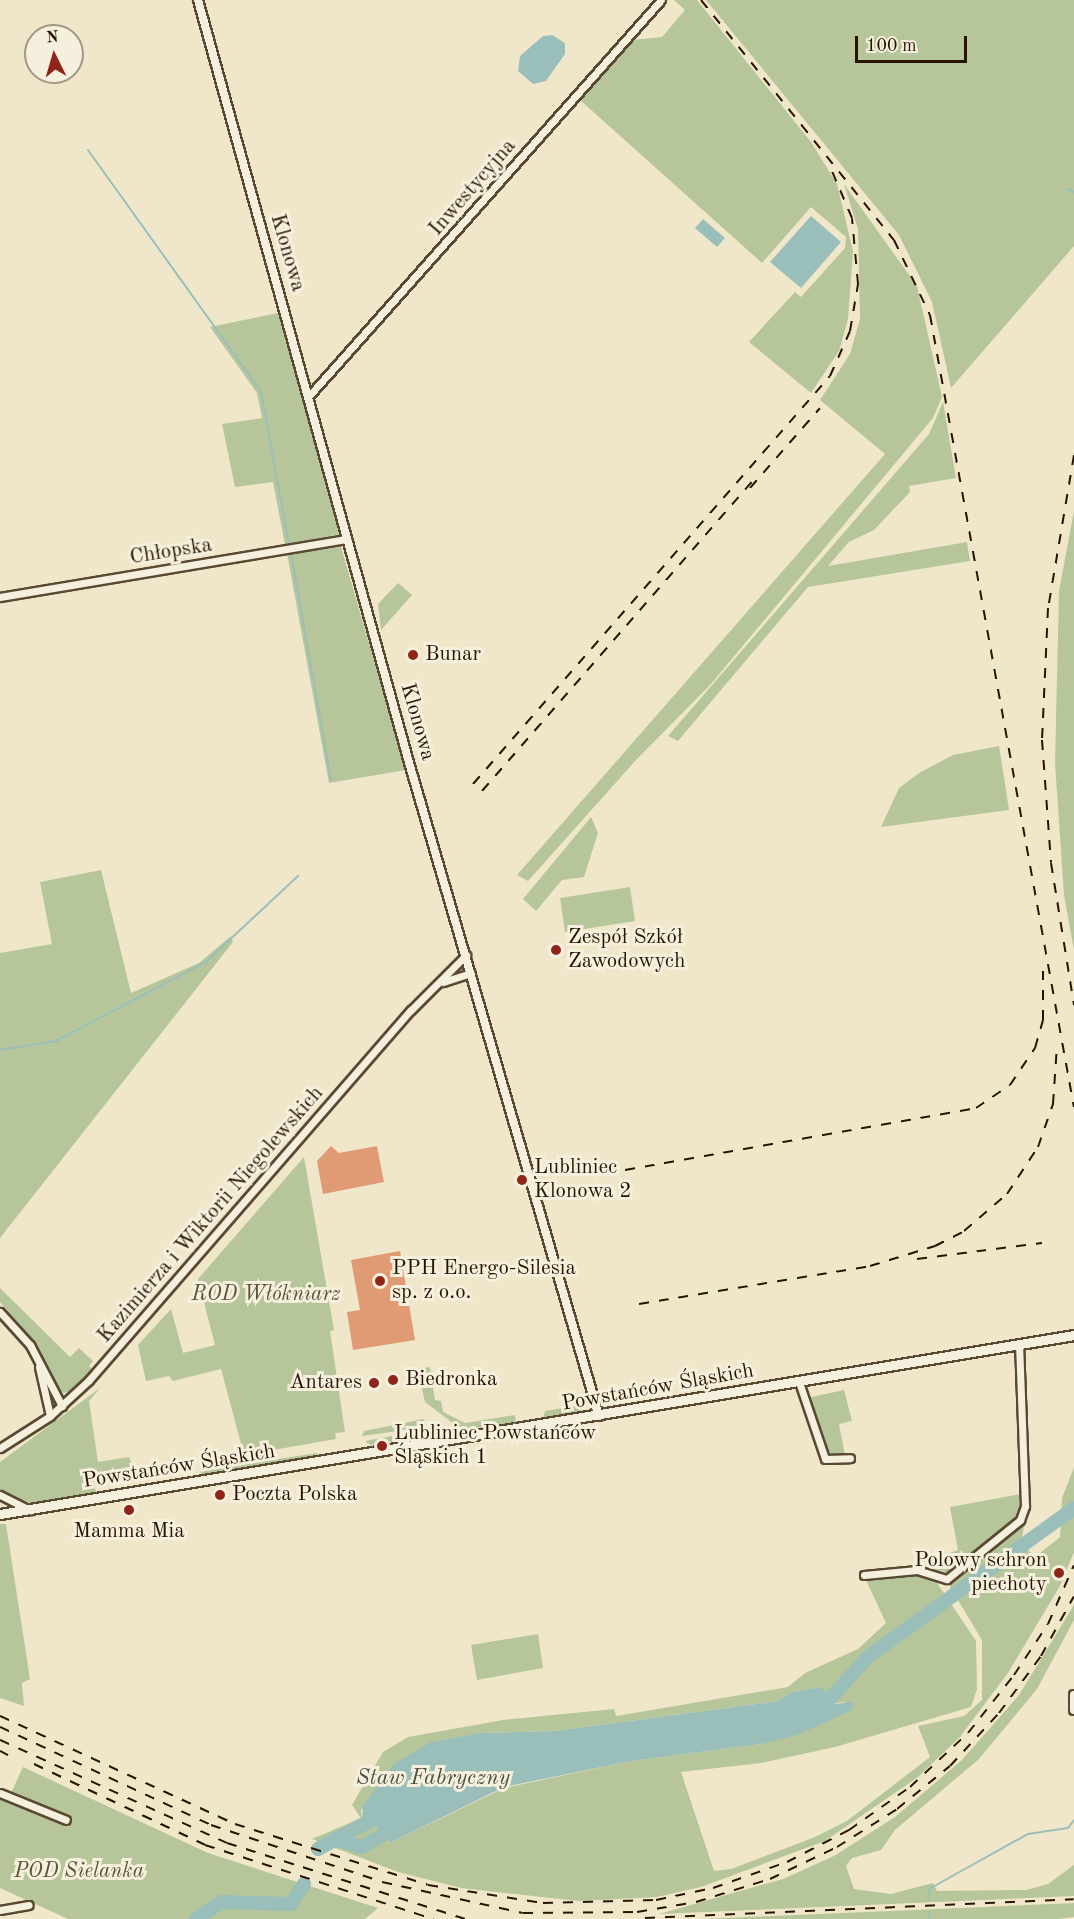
<!DOCTYPE html>
<html>
<head>
<meta charset="utf-8">
<style>
	body { margin:0 }
	#map { position:relative; width:1074px; height:1919px; overflow:hidden; background:#f0e7cb; font-family:"Old Standard TT",serif }
	div>[style] { position:absolute }
	[style*='--x'] { left:calc(var(--x)*1px); top:calc(var(--y)*1px); width:calc(var(--w)*1px); rotate:calc(var(--a)*1deg) }
	.green>* { inset:0; background:#b6c69a }
	.water>* { inset:0; background:#9abfba }
	.stream>* { height:2px; margin:-1px; padding:0 1px; transform-origin:1px; border-radius:1px; background:#9abfba }
	.river>* { height:14px; margin:-7px; padding:0 7px; transform-origin:7px; border-radius:7px; background:#9abfba }
	.building>* { inset:0; background:#e19b74 }
	.roads { filter:drop-shadow(2px 0 #594933) drop-shadow(-2px 0 #594933) drop-shadow(0 2px #594933) drop-shadow(0 -2px #594933) }
	.minor>* { height:7px; margin:-3.5px; padding:0 3.5px; transform-origin:3.5px; border-radius:3.5px; background:#f5efdd }
	.tertiary>* { height:8px; margin:-4px; padding:0 4px; transform-origin:4px; border-radius:4px; background:#f5efdd }
	.secondary>* { height:9px; margin:-4.5px; padding:0 4.5px; transform-origin:4.5px; border-radius:4.5px; background:#f5efdd }
	.rail>* { height:2px; margin-top:-1px; transform-origin:0; background:repeating-linear-gradient(90deg,#271400 0 10px,transparent 0 20px) }
	.dots>* { width:16px; height:16px; translate:-50% -50%; box-sizing:border-box; border:3px solid #f5efdd; border-radius:50% }
	span { translate:-50% -50%; white-space:nowrap; text-align:center; line-height:1.15; -webkit-text-stroke:6px #f5efdd; paint-order:stroke }
	.street-label { font-size:21px; color:#271400 }
	.poi-label { font-size:21px; color:#271400 }
	.left { translate:0 -50%; text-align:left }
	.right { translate:-100% -50%; text-align:right }
	.park-label { font-size:21px; color:#595236; font-style:italic }
	.water-label { font-size:22px; color:#4f5041; font-style:italic }
	.north { position:absolute; left:24px; top:24px; width:60px; height:60px; box-sizing:border-box; background:#f5efdd; border:2px solid #a39785; border-radius:50%; rotate:355deg; font-size:16px; font-weight:700; line-height:24px; text-align:center; color:#271400 }
	.north::after { content:''; display:block; margin:auto; width:21px; height:27px; background:#8f2418; clip-path:polygon(50% 0,100% 100%,50% 72%,0 100%) }
	.scale { position:absolute; left:855px; top:36px; width:112px; height:27px; box-sizing:border-box; border:3px solid #271400; border-top:0; padding-left:8px; font-size:18px; line-height:21px; white-space:nowrap; color:#271400; -webkit-text-stroke:4px #f5efdd; paint-order:stroke }
</style>
</head>
<body>
<div id="map">
	<div class="green">
		<div style="clip-path:polygon(674px 0,697px 0,811px 142px,837px 184px,853px 251px,848px 319px,839px 351px,811px 393px,749px 342px,795px 292px,801px 297px,845px 248px,846px 237px,811px 207px,762px 263px,580px 100px,633px 40px,662px 37px,685px 10px)"></div>
		<div style="clip-path:polygon(706px 0,1074px 0,1074px 246px,951px 388px,932px 302px,899px 235px)"></div>
		<div style="clip-path:polygon(844px 184px,917px 286px,942px 397px,933px 418px,711px 684px,636px 760px,528px 881px,517px 875px,885px 454px,820px 400px,850px 354px,860px 319px,858px 229px)"></div>
		<div style="clip-path:polygon(278px 313px,340px 534px,285px 545px,273px 482px,235px 487px,222px 424px,262px 418px,257px 393px,210px 327px)"></div>
		<div style="clip-path:polygon(943px 402px,956px 478px,909px 486px,910px 492px,874px 530px,849px 542px,828px 566px,967px 542px,970px 561px,808px 587px,678px 741px,668px 736px,929px 434px)"></div>
		<div style="clip-path:polygon(1074px 511px,1074px 950px,1064px 895px,1055px 763px,1059px 591px)"></div>
		<div style="clip-path:polygon(341px 547px,406px 770px,329px 783px,287px 553px)"></div>
		<div style="clip-path:polygon(398px 583px,412px 595px,381px 630px,378px 604px)"></div>
		<div style="clip-path:polygon(999px 746px,1009px 810px,881px 827px,899px 788px,919px 773px,953px 755px)"></div>
		<div style="clip-path:polygon(591px 817px,598px 833px,584px 877px,562px 880px,536px 911px,523px 899px)"></div>
		<div style="clip-path:polygon(101px 870px,131px 993px,199px 963px,231px 936px,233px 942px,0 1238px,0 953px,52px 944px,40px 882px)"></div>
		<div style="clip-path:polygon(630px 887px,635px 921px,565px 932px,560px 898px)"></div>
		<div style="clip-path:polygon(304px 1157px,334px 1330px,330px 1331px,345px 1432px,335px 1433px,336px 1439px,244px 1455px,221px 1369px,173px 1381px,169px 1376px,146px 1381px,138px 1345px,171px 1309px,183px 1353px,215px 1345px,198px 1279px)"></div>
		<div style="clip-path:polygon(0 1288px,70px 1357px,79px 1348px,93px 1361px,89px 1366px,93px 1370px,76px 1389px,64px 1393px,57px 1388px,36px 1343px,0 1302px)"></div>
		<div style="clip-path:polygon(430px 1367px,435px 1400px,441px 1401px,443px 1412px,465px 1423px,515px 1415px,516px 1424px,462px 1430px,425px 1402px,417px 1369px)"></div>
		<div style="clip-path:polygon(100px 1388px,89px 1401px,98px 1462px,129px 1457px,135px 1474px,94px 1482px,96px 1493px,34px 1504px,0 1492px,0 1462px)"></div>
		<div style="clip-path:polygon(844px 1390px,852px 1421px,839px 1424px,845px 1455px,829px 1456px,807px 1398px)"></div>
		<div style="clip-path:polygon(587px 1393px,588px 1404px,580px 1413px,543px 1418px,545px 1411px,580px 1405px)"></div>
		<div style="clip-path:polygon(424px 1419px,427px 1427px,362px 1436px,364px 1431px)"></div>
		<div style="clip-path:polygon(429px 1429px,419px 1437px,371px 1445px,365px 1441px)"></div>
		<div style="clip-path:polygon(317px 1453px,320px 1457px,202px 1477px,201px 1471px)"></div>
		<div style="clip-path:polygon(evenodd,1074px 1467px,1074px 1552px,1060px 1586px,1008px 1673px,959px 1738px,918px 1777px,825px 1841px,701px 1887px,657px 1897px,578px 1901px,461px 1888px,398px 1872px,312px 1839px,361px 1818px,352px 1805px,383px 1752px,408px 1737px,503px 1720px,614px 1709px,616px 1716px,788px 1687px,805px 1673px,858px 1649px,886px 1623px,865px 1578px,911px 1573px,935px 1580px,976px 1641px,977px 1689px,971px 1707px,835px 1747px,761px 1763px,681px 1772px,714px 1871px,731px 1869px,815px 1837px,847px 1821px,930px 1757px,918px 1726px,964px 1716px,982px 1700px,982px 1640px,950px 1587px,950px 1581px,1025px 1522px,1021px 1543px,1035px 1557px,1060px 1537px,1062px 1498px,1074px 1467px,820px 1687px,824px 1705px,845px 1702px,852px 1710px,762px 1744px,631px 1761px,504px 1788px,390px 1843px,372px 1822px,362px 1821px,361px 1810px,481px 1733px,555px 1731px,778px 1701px,792px 1692px,820px 1687px)"></div>
		<div style="clip-path:polygon(1021px 1494px,1020px 1508px,1009px 1527px,950px 1573px,928px 1568px,931px 1560px,958px 1550px,950px 1507px)"></div>
		<div style="clip-path:polygon(0 1524px,6px 1524px,30px 1679px,22px 1683px,24px 1706px,0 1698px)"></div>
		<div style="clip-path:polygon(1074px 1605px,1074px 1620px,1037px 1689px,979px 1759px,895px 1830px,881px 1850px,852px 1858px,846px 1866px,854px 1889px,891px 1894px,933px 1883px,937px 1891px,1026px 1890px,1048px 1884px,1074px 1865px,1074px 1896px,659px 1914px,783px 1879px,834px 1856px,895px 1817px,962px 1760px,1019px 1695px)"></div>
		<div style="clip-path:polygon(538px 1634px,543px 1668px,477px 1680px,471px 1645px)"></div>
		<div style="clip-path:polygon(23px 1767px,208px 1853px,378px 1908px,365px 1919px,68px 1919px,0 1888px,0 1798px,69px 1827px,72px 1821px,11px 1793px)"></div>
		<div style="clip-path:polygon(1074px 1903px,1074px 1917px,1059px 1919px,701px 1919px)"></div>
	</div>
	<div class="water">
		<div style="clip-path:polygon(552px 35px,565px 43px,565px 54px,546px 81px,533px 84px,518px 71px,520px 56px,543px 36px)"></div>
		<div style="clip-path:polygon(811px 216px,841px 242px,801px 288px,770px 262px)"></div>
		<div style="clip-path:polygon(703px 219px,725px 238px,717px 247px,695px 228px)"></div>
		<div style="clip-path:polygon(820px 1687px,826px 1692px,825px 1705px,853px 1702px,852px 1710px,800px 1734px,762px 1744px,631px 1761px,504px 1787px,390px 1843px,372px 1822px,362px 1820px,363px 1805px,395px 1763px,431px 1742px,481px 1733px,555px 1731px,778px 1701px,792px 1692px)"></div>
	</div>
	<div class="stream">
		<div style="--x:88;--y:150;--w:297;--a:54.4"></div>
		<div style="--x:261;--y:392;--w:155;--a:79.6"></div>
		<div style="--x:1067;--y:189;--w:8;--a:23"></div>
		<div style="--x:291;--y:553;--w:231;--a:80"></div>
		<div style="--x:0;--y:1050;--w:57;--a:-9.1"></div>
		<div style="--x:56;--y:1041;--w:170;--a:-27.8"></div>
		<div style="--x:206;--y:962;--w:126;--a:-43.1"></div>
		<div style="--x:928;--y:1899;--w:10;--a:-84"></div>
		<div style="--x:929;--y:1889;--w:113;--a:-29.1"></div>
		<div style="--x:1028;--y:1834;--w:40;--a:-8.5"></div>
		<div style="--x:1068;--y:1828;--w:10;--a:-53"></div>
		<div style="--x:929;--y:1914;--w:5;--a:79"></div>
	</div>
	<div class="river">
		<div style="--x:808;--y:1712;--w:17;--a:-24"></div>
		<div style="--x:824;--y:1705;--w:67;--a:-47.4"></div>
		<div style="--x:869;--y:1656;--w:253;--a:-35.8"></div>
		<div style="--x:334;--y:1839;--w:29;--a:16"></div>
		<div style="--x:362;--y:1847;--w:23;--a:-31"></div>
		<div style="--x:318;--y:1849;--w:69;--a:-28.4"></div>
		<div style="--x:196;--y:1919;--w:30;--a:-34"></div>
		<div style="--x:221;--y:1902;--w:70;--a:1.6"></div>
		<div style="--x:291;--y:1904;--w:24;--a:-57"></div>
	</div>
	<div class="building">
		<div style="clip-path:polygon(331px 1146px,339px 1153px,377px 1146px,384px 1182px,323px 1194px,317px 1161px)"></div>
		<div style="clip-path:polygon(400px 1251px,415px 1340px,353px 1350px,347px 1312px,360px 1310px,351px 1260px)"></div>
	</div>
	<div class="roads">
		<div class="minor">
			<div style="--x:308;--y:397;--w:531;--a:-48.36"></div>
			<div style="--x:0;--y:597;--w:352;--a:-9.5"></div>
			<div style="--x:443;--y:982;--w:29;--a:-18"></div>
			<div style="--x:0;--y:1312;--w:45;--a:47.7"></div>
			<div style="--x:30;--y:1345;--w:69;--a:62.3"></div>
			<div style="--x:39;--y:1367;--w:50;--a:77.3"></div>
			<div style="--x:799;--y:1382;--w:81;--a:71.3"></div>
			<div style="--x:825;--y:1459;--w:25;--a:-2"></div>
			<div style="--x:0;--y:1448;--w:59;--a:-32.6"></div>
			<div style="--x:50;--y:1416;--w:53;--a:-42.7"></div>
			<div style="--x:89;--y:1380;--w:490;--a:-49"></div>
			<div style="--x:411;--y:1010;--w:78;--a:-45"></div>
			<div style="--x:0;--y:1495;--w:34;--a:27"></div>
			<div style="--x:864;--y:1575;--w:53;--a:-5.4"></div>
			<div style="--x:917;--y:1570;--w:31;--a:17"></div>
			<div style="--x:947;--y:1579;--w:94;--a:-38.9"></div>
			<div style="--x:1020;--y:1520;--w:15;--a:-70"></div>
			<div style="--x:1025;--y:1506;--w:162;--a:-92.1"></div>
			<div style="--x:0;--y:1793;--w:71;--a:22.2"></div>
			<div style="--x:0;--y:1910;--w:29;--a:-10"></div>
		</div>
		<div class="tertiary">
			<div style="--x:198;--y:0;--w:788;--a:74.53"></div>
			<div style="--x:408;--y:759;--w:684;--a:73.79"></div>
			<div style="--x:1074;--y:1695;--w:15;--a:90"></div>
		</div>
		<div class="secondary">
			<div style="--x:0;--y:1514;--w:1089;--a:-9.46"></div>
		</div>
	</div>
	<div class="rail">
		<div style="--x:701;--y:0;--w:308;--a:51.2"></div>
		<div style="--x:894;--y:240;--w:83;--a:64.4"></div>
		<div style="--x:930;--y:315;--w:805;--a:79.7"></div>
		<div style="--x:1074;--y:455;--w:155;--a:99.6"></div>
		<div style="--x:1048;--y:608;--w:132;--a:92.6"></div>
		<div style="--x:1042;--y:740;--w:123;--a:85.8"></div>
		<div style="--x:1051;--y:863;--w:144;--a:80.8"></div>
		<div style="--x:750;--y:488;--w:106;--a:-48.8"></div>
		<div style="--x:473;--y:784;--w:542;--a:-48.81"></div>
		<div style="--x:830;--y:376;--w:49;--a:-66"></div>
		<div style="--x:850;--y:331;--w:48;--a:-80.3"></div>
		<div style="--x:858;--y:284;--w:66;--a:-95.2"></div>
		<div style="--x:852;--y:218;--w:51;--a:-113.1"></div>
		<div style="--x:482;--y:791;--w:411;--a:-48.9"></div>
		<div style="--x:625;--y:1170;--w:356;--a:-10"></div>
		<div style="--x:976;--y:1108;--w:41;--a:-34.1"></div>
		<div style="--x:1010;--y:1085;--w:45;--a:-56"></div>
		<div style="--x:1035;--y:1048;--w:29;--a:-74"></div>
		<div style="--x:1043;--y:1020;--w:49;--a:-90"></div>
		<div style="--x:917;--y:1259;--w:126;--a:-7.3"></div>
		<div style="--x:639;--y:1304;--w:234;--a:-9.3"></div>
		<div style="--x:870;--y:1266;--w:68;--a:-17.1"></div>
		<div style="--x:935;--y:1246;--w:33;--a:-27"></div>
		<div style="--x:964;--y:1231;--w:57;--a:-40.7"></div>
		<div style="--x:1007;--y:1194;--w:56;--a:-56.6"></div>
		<div style="--x:1038;--y:1147;--w:46;--a:-70.8"></div>
		<div style="--x:1053;--y:1104;--w:58;--a:-86.1"></div>
		<div style="--x:0;--y:1716;--w:259;--a:24.7"></div>
		<div style="--x:235;--y:1824;--w:202;--a:17.5"></div>
		<div style="--x:428;--y:1885;--w:116;--a:8.9"></div>
		<div style="--x:543;--y:1903;--w:113;--a:-1.5"></div>
		<div style="--x:656;--y:1900;--w:58;--a:-11.9"></div>
		<div style="--x:713;--y:1888;--w:78;--a:-19.4"></div>
		<div style="--x:787;--y:1862;--w:70;--a:-27.3"></div>
		<div style="--x:849;--y:1830;--w:75;--a:-35.2"></div>
		<div style="--x:910;--y:1787;--w:79;--a:-43"></div>
		<div style="--x:968;--y:1733;--w:74;--a:-51.6"></div>
		<div style="--x:1014;--y:1675;--w:61;--a:-56.3"></div>
		<div style="--x:1048;--y:1624;--w:64;--a:-66.2"></div>
		<div style="--x:0;--y:1727;--w:233;--a:24.9"></div>
		<div style="--x:211;--y:1825;--w:180;--a:18.4"></div>
		<div style="--x:382;--y:1882;--w:144;--a:12.4"></div>
		<div style="--x:523;--y:1913;--w:114;--a:-0.5"></div>
		<div style="--x:637;--y:1912;--w:60;--a:-9.6"></div>
		<div style="--x:696;--y:1902;--w:77;--a:-17.3"></div>
		<div style="--x:770;--y:1879;--w:74;--a:-25.5"></div>
		<div style="--x:837;--y:1847;--w:71;--a:-32.3"></div>
		<div style="--x:897;--y:1809;--w:68;--a:-39.1"></div>
		<div style="--x:950;--y:1766;--w:72;--a:-47.2"></div>
		<div style="--x:999;--y:1713;--w:71;--a:-53.6"></div>
		<div style="--x:1041;--y:1656;--w:68;--a:-61.2"></div>
		<div style="--x:0;--y:1740;--w:249;--a:24.4"></div>
		<div style="--x:227;--y:1843;--w:250;--a:17.7"></div>
		<div style="--x:0;--y:1751;--w:9;--a:27"></div>
		<div style="--x:34;--y:1764;--w:189;--a:25.3"></div>
		<div style="--x:205;--y:1845;--w:240;--a:18"></div>
		<div style="--x:645;--y:1918;--w:429;--a:-2.5"></div>
	</div>
	<div class="dots">
		<div style="left:413px;top:655px;background:#8f2418"></div>
		<div style="left:556px;top:950px;background:#8f2418"></div>
		<div style="left:522px;top:1180px;background:#8f2418"></div>
		<div style="left:380px;top:1281px;background:#8f2418"></div>
		<div style="left:393px;top:1380px;background:#8f2418"></div>
		<div style="left:374px;top:1383px;background:#8f2418"></div>
		<div style="left:382px;top:1446px;background:#8f2418"></div>
		<div style="left:220px;top:1495px;background:#8f2418"></div>
		<div style="left:129px;top:1510px;background:#8f2418"></div>
		<div style="left:1059px;top:1573px;background:#8f2418"></div>
	</div>
	<div class="street-label">
		<span style="left:473px;top:188px;rotate:-49deg">Inwestycyjna</span>
		<span style="left:287px;top:253px;rotate:74deg">Klonowa</span>
		<span style="left:171px;top:552px;rotate:-9deg">Chłopska</span>
		<span style="left:417px;top:722px;rotate:74deg">Klonowa</span>
		<span style="left:211px;top:1215px;rotate:-49deg">Kazimierza i Wiktorii Niegolewskich</span>
		<span style="left:658px;top:1388px;rotate:-10deg">Powstańców Śląskich</span>
		<span style="left:179px;top:1467px;rotate:-9deg">Powstańców Śląskich</span>
	</div>
	<div class="poi-label">
		<span class="left" style="left:425px;top:655px">Bunar</span>
		<span class="left" style="left:568px;top:950px">Zespół Szkół<br>Zawodowych</span>
		<span class="left" style="left:534px;top:1180px">Lubliniec<br>Klonowa 2</span>
		<span class="left" style="left:392px;top:1281px">PPH Energo-Silesia<br>sp. z o.o.</span>
		<span class="left" style="left:405px;top:1380px">Biedronka</span>
		<span class="right" style="left:362px;top:1383px">Antares</span>
		<span class="left" style="left:394px;top:1446px">Lubliniec Powstańców<br>Śląskich 1</span>
		<span class="left" style="left:232px;top:1495px">Poczta Polska</span>
		<span style="left:129px;top:1532px">Mamma Mia</span>
		<span class="right" style="left:1047px;top:1573px">Polowy schron<br>piechoty</span>
	</div>
	<div class="park-label">
		<span style="left:266px;top:1295px">ROD Włókniarz</span>
		<span style="left:79px;top:1872px">POD Sielanka</span>
	</div>
	<div class="water-label">
		<span style="left:433px;top:1779px">Staw Fabryczny</span>
	</div>
	<div class="north">N</div>
	<div class="scale">100 m</div>
</div>
</body>
</html>
